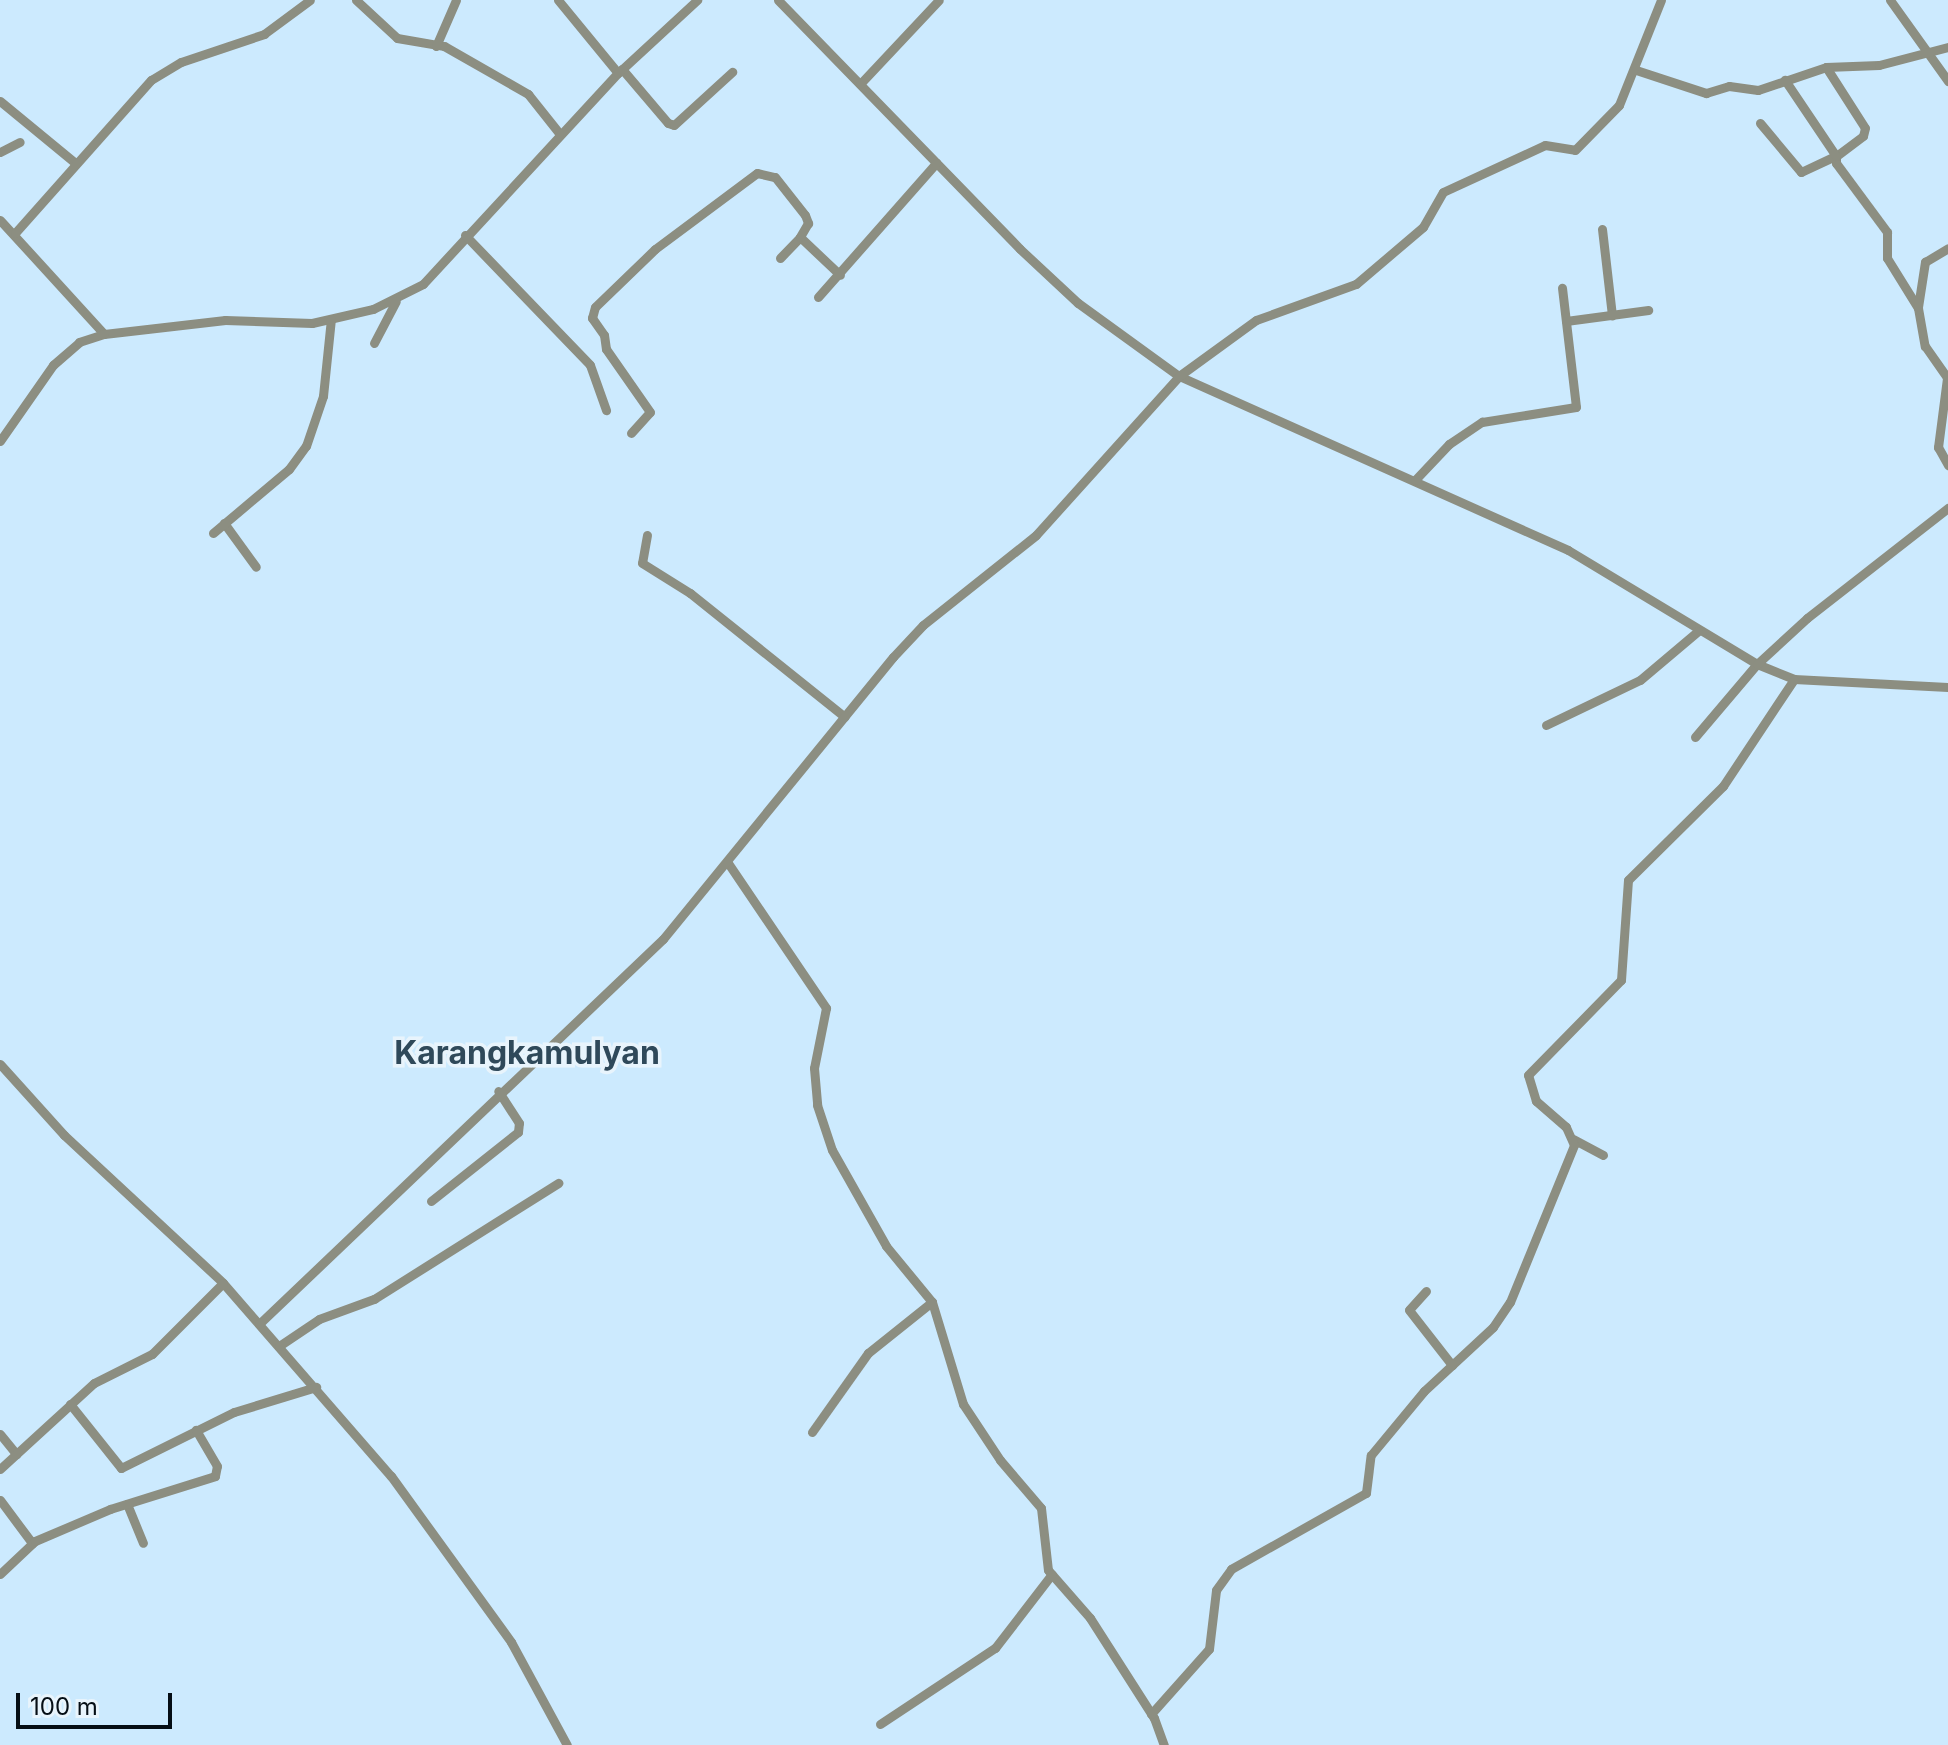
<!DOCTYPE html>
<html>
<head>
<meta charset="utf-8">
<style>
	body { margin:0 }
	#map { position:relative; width:1948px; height:1745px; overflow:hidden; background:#cceafe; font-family:Inter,sans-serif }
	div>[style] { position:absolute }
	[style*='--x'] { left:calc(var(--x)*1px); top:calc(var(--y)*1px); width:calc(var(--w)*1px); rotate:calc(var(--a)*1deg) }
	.street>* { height:9px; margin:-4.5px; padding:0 4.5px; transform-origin:4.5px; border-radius:4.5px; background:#8c8e81 }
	span { translate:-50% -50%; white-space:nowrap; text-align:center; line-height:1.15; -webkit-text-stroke:7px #e8f4fc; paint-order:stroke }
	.quarter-label { font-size:32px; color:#2f495a; font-weight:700 }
	.scale { position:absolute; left:16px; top:1693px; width:156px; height:36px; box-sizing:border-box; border:4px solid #050e15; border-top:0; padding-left:10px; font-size:24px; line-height:28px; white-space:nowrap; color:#050e15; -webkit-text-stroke:6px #e8f4fc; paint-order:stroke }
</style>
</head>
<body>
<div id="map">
	<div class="street">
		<div style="--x:356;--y:0;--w:56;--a:42.8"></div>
		<div style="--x:397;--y:38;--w:48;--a:9.7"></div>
		<div style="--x:444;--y:46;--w:97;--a:29.7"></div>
		<div style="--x:528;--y:94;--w:50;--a:51.5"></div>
		<div style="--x:558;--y:0;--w:94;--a:50.6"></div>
		<div style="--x:778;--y:0;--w:347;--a:45.8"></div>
		<div style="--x:1020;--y:249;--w:79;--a:43"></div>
		<div style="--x:1078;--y:303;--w:125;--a:35.9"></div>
		<div style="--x:1179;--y:376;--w:426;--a:24.1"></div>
		<div style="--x:1568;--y:550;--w:221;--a:31.1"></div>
		<div style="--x:1757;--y:664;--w:40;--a:22"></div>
		<div style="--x:1794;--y:679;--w:154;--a:3"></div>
		<div style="--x:1890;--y:0;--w:100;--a:54.4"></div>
		<div style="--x:436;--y:46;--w:50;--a:-66.5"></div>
		<div style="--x:1826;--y:67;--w:72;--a:57.4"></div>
		<div style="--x:1865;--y:128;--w:8;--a:104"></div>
		<div style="--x:1863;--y:136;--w:34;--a:143"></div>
		<div style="--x:1836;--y:156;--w:7;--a:90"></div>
		<div style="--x:1836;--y:163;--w:86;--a:53.5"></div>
		<div style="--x:1887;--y:232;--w:26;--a:90"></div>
		<div style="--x:1887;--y:258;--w:59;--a:58.2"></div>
		<div style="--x:1918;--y:308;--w:39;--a:80"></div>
		<div style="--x:1925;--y:346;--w:39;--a:55"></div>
		<div style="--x:1947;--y:378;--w:70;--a:97.4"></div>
		<div style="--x:1938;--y:447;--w:21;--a:61"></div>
		<div style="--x:622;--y:69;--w:71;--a:49.6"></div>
		<div style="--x:668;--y:123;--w:6;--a:18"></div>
		<div style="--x:674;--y:125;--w:79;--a:-42.4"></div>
		<div style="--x:1636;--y:70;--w:74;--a:18.2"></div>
		<div style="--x:1706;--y:93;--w:24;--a:-17"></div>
		<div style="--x:1729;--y:86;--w:29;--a:8"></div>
		<div style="--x:1758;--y:90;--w:72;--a:-18.7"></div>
		<div style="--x:1826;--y:67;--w:53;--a:-2.2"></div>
		<div style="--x:1879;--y:65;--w:71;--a:-14.6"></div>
		<div style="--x:860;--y:84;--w:115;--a:-46.8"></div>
		<div style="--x:0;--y:101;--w:96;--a:39.5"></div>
		<div style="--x:1760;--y:123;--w:64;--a:50.1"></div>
		<div style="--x:1801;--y:172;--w:38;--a:-25"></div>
		<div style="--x:1836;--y:156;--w:92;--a:-123.9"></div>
		<div style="--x:0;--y:152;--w:22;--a:-27"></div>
		<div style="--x:0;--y:220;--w:154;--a:47.6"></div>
		<div style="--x:104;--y:334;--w:122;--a:-6.6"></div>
		<div style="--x:225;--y:320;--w:87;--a:2"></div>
		<div style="--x:312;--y:323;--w:63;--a:-12.9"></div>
		<div style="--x:373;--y:309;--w:56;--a:-26.6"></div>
		<div style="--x:423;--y:284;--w:287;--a:-47.3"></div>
		<div style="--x:618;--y:73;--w:108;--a:-42.7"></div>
		<div style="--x:1602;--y:229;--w:87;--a:83.4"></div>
		<div style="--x:15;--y:233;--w:205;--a:-48.4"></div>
		<div style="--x:151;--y:80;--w:35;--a:-31"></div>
		<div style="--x:181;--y:62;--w:88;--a:-18.6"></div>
		<div style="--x:264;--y:34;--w:57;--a:-36.5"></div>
		<div style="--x:465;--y:235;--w:180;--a:46.1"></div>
		<div style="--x:590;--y:365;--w:48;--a:70.4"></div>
		<div style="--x:780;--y:258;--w:29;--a:-46"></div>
		<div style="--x:800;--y:237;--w:55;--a:43.5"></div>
		<div style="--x:818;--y:297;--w:179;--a:-48.6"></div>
		<div style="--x:1918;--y:307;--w:46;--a:-81.2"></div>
		<div style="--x:1925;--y:262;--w:27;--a:-31"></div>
		<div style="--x:1566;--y:321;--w:83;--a:-7.6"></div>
		<div style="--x:374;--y:343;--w:47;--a:-62.4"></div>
		<div style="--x:631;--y:433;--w:28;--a:-48"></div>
		<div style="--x:650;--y:412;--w:77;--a:-124.9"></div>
		<div style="--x:606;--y:349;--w:14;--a:-98"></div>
		<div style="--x:604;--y:335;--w:21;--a:-125"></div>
		<div style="--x:592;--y:318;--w:11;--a:-75"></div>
		<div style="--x:595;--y:307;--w:83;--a:-44"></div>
		<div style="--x:655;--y:249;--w:127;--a:-36.7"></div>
		<div style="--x:757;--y:173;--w:18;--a:13"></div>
		<div style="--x:775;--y:177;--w:48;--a:51.7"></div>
		<div style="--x:805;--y:215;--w:9;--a:69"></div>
		<div style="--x:808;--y:223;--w:16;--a:120"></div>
		<div style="--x:0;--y:441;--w:93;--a:-55.1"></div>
		<div style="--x:53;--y:365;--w:35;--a:-41"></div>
		<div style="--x:79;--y:342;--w:26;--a:-18"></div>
		<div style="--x:1415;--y:480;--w:50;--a:-46.6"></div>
		<div style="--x:1449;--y:444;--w:40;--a:-34"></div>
		<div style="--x:1482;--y:422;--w:95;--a:-9.1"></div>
		<div style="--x:1576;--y:407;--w:120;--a:-96.7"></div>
		<div style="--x:224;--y:523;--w:54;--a:54"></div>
		<div style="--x:213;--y:533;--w:99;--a:-40.1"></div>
		<div style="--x:289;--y:469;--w:29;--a:-54"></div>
		<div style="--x:306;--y:446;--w:53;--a:-71.2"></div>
		<div style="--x:323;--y:396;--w:77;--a:-84.1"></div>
		<div style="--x:647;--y:535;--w:28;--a:100"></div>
		<div style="--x:642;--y:563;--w:57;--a:32"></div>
		<div style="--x:690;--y:593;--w:198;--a:38.7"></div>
		<div style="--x:1546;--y:725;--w:104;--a:-25.6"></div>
		<div style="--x:1640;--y:680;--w:76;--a:-40.2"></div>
		<div style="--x:1695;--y:737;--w:96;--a:-49.7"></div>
		<div style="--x:1757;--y:664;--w:68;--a:-42.6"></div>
		<div style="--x:1807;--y:618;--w:179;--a:-38"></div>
		<div style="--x:728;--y:863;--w:175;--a:55.9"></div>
		<div style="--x:826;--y:1008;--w:61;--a:101.3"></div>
		<div style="--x:814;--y:1068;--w:37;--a:85"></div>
		<div style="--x:817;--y:1105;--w:47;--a:71.6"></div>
		<div style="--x:832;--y:1150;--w:110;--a:60.6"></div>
		<div style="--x:886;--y:1246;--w:72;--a:50.6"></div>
		<div style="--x:932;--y:1302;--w:107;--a:73.1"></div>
		<div style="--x:963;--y:1404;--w:67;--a:56.5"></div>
		<div style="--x:1000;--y:1460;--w:63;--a:49.5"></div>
		<div style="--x:1041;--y:1508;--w:62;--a:83.6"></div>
		<div style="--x:1048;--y:1570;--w:64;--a:48.8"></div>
		<div style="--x:1090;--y:1618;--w:119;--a:57.4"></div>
		<div style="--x:1154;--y:1718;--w:29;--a:70"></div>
		<div style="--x:0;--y:1064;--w:96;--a:48"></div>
		<div style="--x:64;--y:1135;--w:217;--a:42.9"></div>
		<div style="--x:223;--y:1283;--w:256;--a:49"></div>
		<div style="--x:391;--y:1476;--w:205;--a:54.1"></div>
		<div style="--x:511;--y:1642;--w:117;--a:61.5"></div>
		<div style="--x:1573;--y:1139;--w:34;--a:28"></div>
		<div style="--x:431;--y:1201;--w:111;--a:-38.4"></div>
		<div style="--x:518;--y:1132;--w:9;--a:-84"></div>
		<div style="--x:519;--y:1123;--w:38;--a:-123"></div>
		<div style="--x:1426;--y:1291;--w:25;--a:132"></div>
		<div style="--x:1409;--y:1310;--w:70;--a:52"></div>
		<div style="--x:259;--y:1324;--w:558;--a:-43.62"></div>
		<div style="--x:663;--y:939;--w:364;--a:-50.8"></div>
		<div style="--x:893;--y:657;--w:44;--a:-46.8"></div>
		<div style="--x:923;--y:625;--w:144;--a:-38.5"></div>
		<div style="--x:1036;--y:535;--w:214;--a:-48"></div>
		<div style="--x:1179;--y:376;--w:95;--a:-36"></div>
		<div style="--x:1256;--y:320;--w:106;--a:-19.8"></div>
		<div style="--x:1356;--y:284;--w:88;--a:-40.4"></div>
		<div style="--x:1423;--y:227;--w:40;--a:-60.3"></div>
		<div style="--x:1443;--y:192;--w:112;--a:-24.7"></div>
		<div style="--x:1545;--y:145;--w:30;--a:9"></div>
		<div style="--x:1575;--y:150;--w:63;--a:-45.6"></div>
		<div style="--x:1619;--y:105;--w:113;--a:-68.2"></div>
		<div style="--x:279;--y:1346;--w:48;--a:-34"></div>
		<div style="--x:319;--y:1319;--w:59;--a:-20"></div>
		<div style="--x:374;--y:1299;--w:218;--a:-32.2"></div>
		<div style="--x:70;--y:1404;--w:82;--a:51.4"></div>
		<div style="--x:121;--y:1468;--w:126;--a:-26.4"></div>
		<div style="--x:234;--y:1412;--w:86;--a:-17"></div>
		<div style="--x:812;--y:1432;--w:97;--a:-54.7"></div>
		<div style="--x:868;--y:1353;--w:82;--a:-38.6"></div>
		<div style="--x:0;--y:1434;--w:26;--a:51"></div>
		<div style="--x:0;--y:1469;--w:127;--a:-42.5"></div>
		<div style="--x:94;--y:1383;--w:65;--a:-26.6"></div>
		<div style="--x:152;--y:1354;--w:100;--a:-45"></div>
		<div style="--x:0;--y:1500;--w:54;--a:53.3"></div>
		<div style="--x:127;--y:1504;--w:42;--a:67.7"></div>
		<div style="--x:0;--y:1574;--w:48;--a:-43.3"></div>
		<div style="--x:35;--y:1541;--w:82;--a:-23.1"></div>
		<div style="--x:110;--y:1509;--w:110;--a:-17.4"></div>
		<div style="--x:215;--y:1476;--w:10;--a:-79"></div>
		<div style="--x:217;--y:1466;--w:42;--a:-120.3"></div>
		<div style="--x:1151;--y:1714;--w:87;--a:-48.3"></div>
		<div style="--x:1209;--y:1649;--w:59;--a:-83.2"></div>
		<div style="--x:1216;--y:1590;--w:26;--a:-54"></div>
		<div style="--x:1231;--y:1569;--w:155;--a:-29.4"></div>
		<div style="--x:1366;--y:1493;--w:38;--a:-83"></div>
		<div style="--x:1371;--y:1455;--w:83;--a:-50.4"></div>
		<div style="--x:1424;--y:1391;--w:94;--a:-42.8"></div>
		<div style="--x:1493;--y:1327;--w:30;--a:-56"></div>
		<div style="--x:1510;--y:1302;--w:170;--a:-67.8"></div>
		<div style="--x:1574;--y:1145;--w:20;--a:-114"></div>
		<div style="--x:1566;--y:1127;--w:40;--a:-139"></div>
		<div style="--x:1536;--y:1101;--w:27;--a:-107"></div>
		<div style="--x:1528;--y:1075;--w:133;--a:-45.6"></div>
		<div style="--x:1621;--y:980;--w:100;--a:-86"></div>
		<div style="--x:1628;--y:880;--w:134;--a:-44.7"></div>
		<div style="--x:1723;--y:786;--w:128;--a:-56.4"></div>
		<div style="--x:880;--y:1724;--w:138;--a:-33.5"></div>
		<div style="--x:995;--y:1648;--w:93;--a:-52.4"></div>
	</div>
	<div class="quarter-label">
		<span style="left:527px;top:1053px">Karangkamulyan</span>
	</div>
	<div class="scale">100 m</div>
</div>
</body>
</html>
